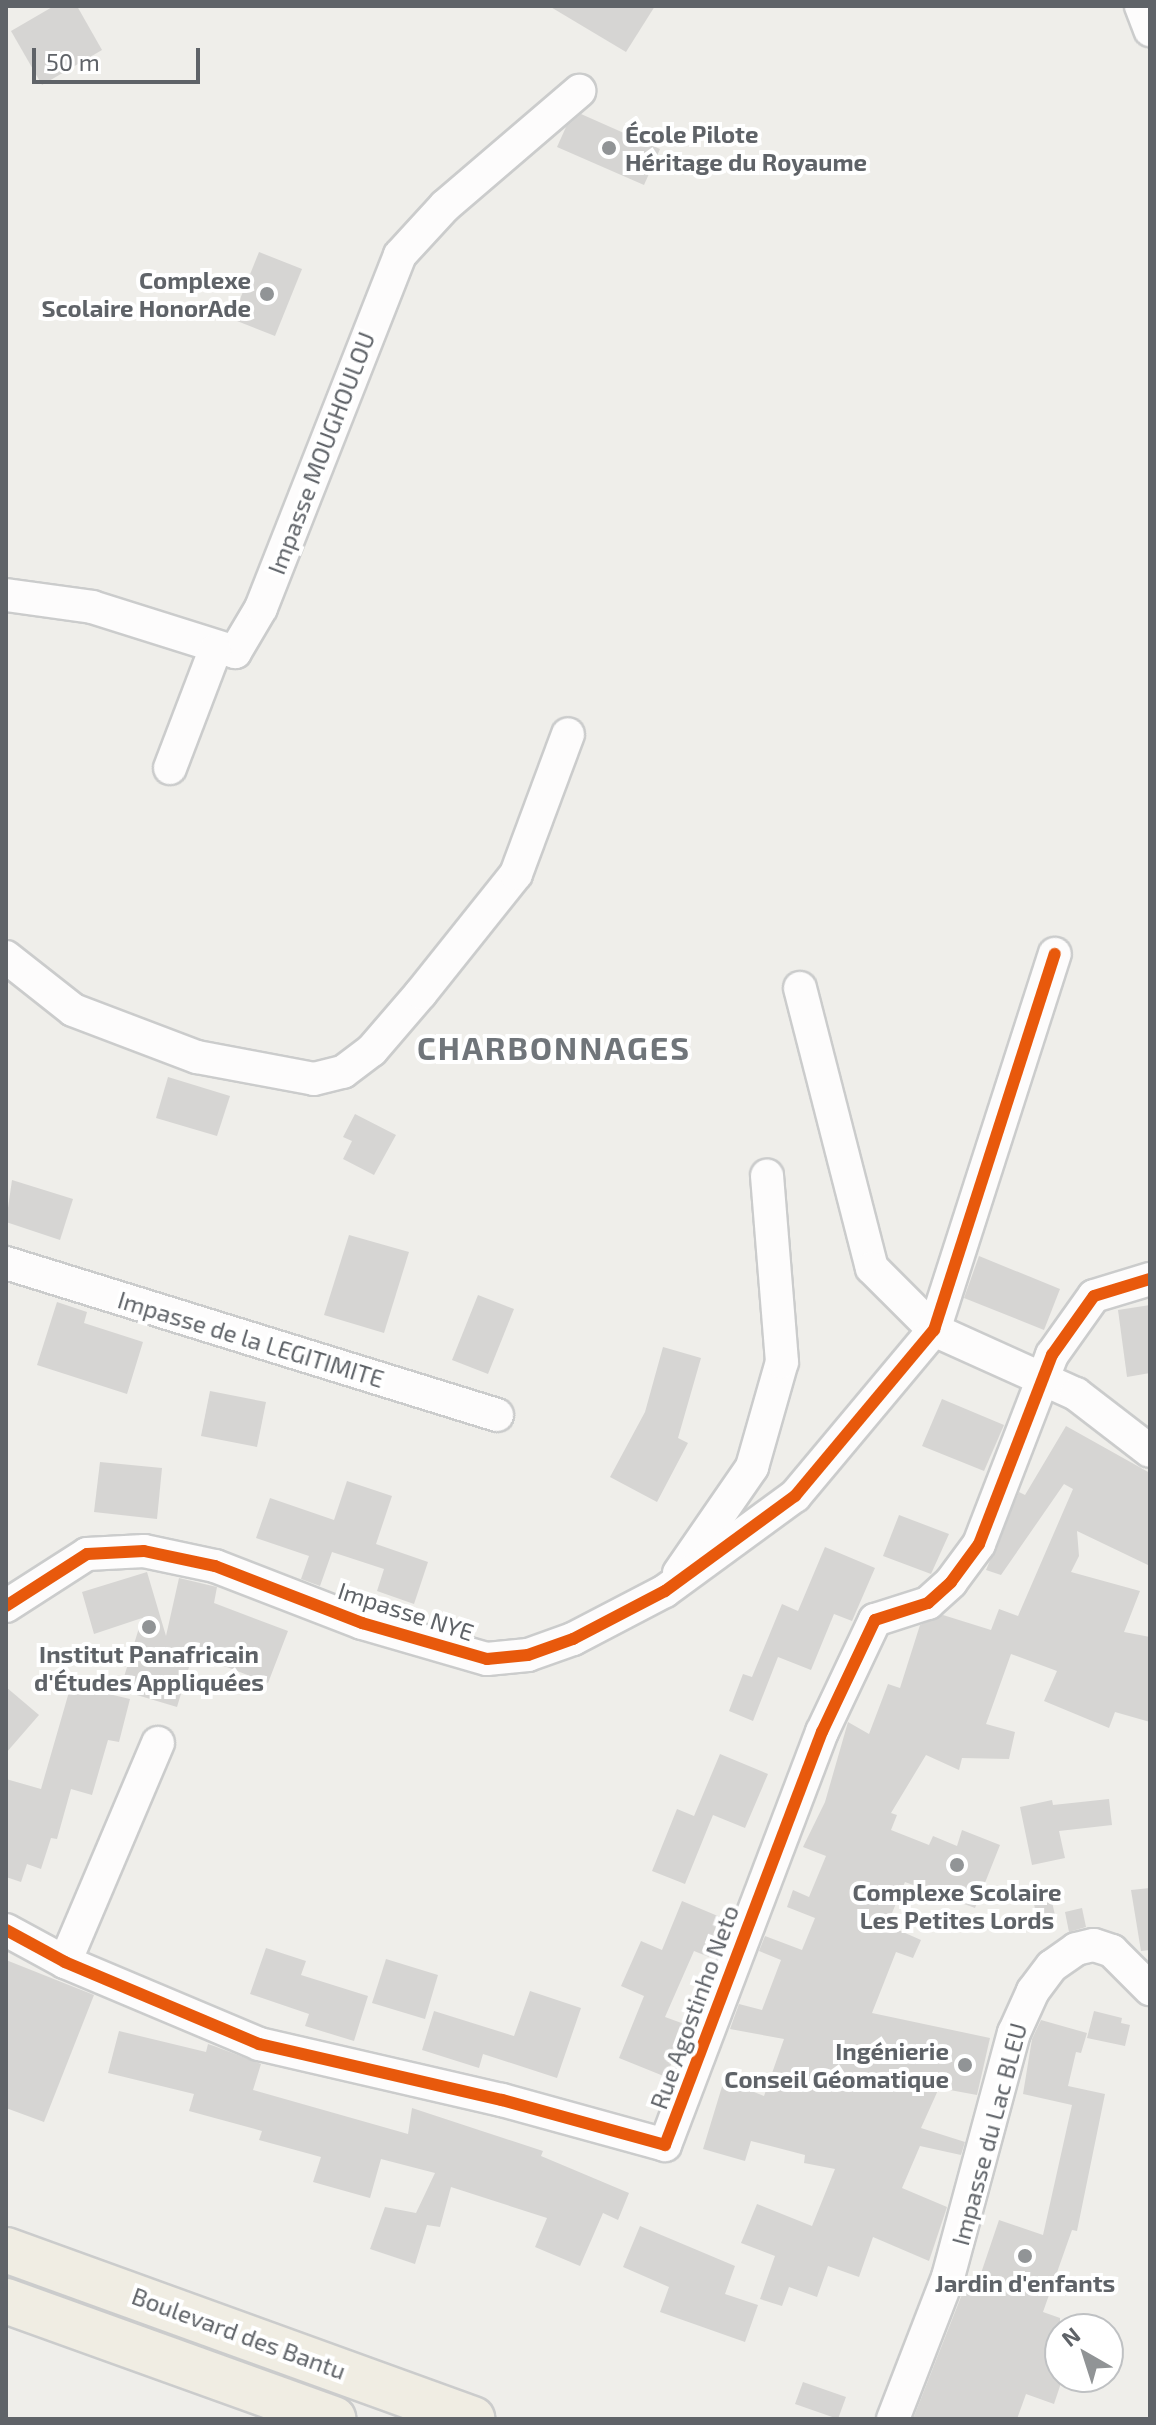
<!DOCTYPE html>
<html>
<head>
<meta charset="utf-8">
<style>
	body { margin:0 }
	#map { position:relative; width:1156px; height:2425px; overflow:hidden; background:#efeeea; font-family:"Exo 2",sans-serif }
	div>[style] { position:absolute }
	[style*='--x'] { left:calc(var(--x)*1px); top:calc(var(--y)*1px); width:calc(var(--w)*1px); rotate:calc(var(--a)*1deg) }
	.building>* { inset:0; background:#d6d5d3 }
	.roads { filter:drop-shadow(2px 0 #cbcccc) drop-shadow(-2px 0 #cbcccc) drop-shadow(0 2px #cbcccc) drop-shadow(0 -2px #cbcccc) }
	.minor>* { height:32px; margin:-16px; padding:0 16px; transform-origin:16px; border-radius:16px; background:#fdfcfc }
	.highway>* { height:44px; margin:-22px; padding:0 22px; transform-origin:22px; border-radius:22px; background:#f0ede3 }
	.cycleway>* { height:12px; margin:-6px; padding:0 6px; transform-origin:6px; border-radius:6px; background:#e8590c }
	.dots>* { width:22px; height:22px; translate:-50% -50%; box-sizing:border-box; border:4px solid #fff; border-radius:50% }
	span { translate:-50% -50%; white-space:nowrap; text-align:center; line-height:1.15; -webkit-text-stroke:8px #fff; paint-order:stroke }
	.poi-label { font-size:24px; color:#5f6368; font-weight:700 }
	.left { translate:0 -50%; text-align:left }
	.right { translate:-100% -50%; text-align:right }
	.street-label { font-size:24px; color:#5f6368 }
	.district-label { font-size:32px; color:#70757a; font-weight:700; letter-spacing:2px }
	.frame { position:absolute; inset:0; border:8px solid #5f6368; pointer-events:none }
	.north { position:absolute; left:1044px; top:2313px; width:80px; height:80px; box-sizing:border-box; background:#fff; border:2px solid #bfc1c3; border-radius:50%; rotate:321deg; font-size:22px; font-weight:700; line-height:32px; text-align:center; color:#5f6368 }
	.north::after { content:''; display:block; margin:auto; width:28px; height:36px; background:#919496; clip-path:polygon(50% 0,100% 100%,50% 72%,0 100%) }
	.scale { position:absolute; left:32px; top:48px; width:168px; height:36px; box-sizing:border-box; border:4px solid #5f6368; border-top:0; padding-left:10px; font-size:24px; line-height:28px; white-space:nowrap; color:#5f6368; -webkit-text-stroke:6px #fff; paint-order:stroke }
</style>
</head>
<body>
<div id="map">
	<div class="building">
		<div style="clip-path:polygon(54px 6px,77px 6px,102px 50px,42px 85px,11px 31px)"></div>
		<div style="clip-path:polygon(549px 6px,655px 6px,626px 52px)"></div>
		<div style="clip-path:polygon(581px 114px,660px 149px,644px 185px,557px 147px,566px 127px)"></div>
		<div style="clip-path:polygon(259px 252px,302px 269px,275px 336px,232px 319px)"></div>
		<div style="clip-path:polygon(168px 1077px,230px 1096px,217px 1136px,156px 1118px)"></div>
		<div style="clip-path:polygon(355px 1114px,396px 1135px,374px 1175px,343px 1159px,352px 1141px,343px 1137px)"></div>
		<div style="clip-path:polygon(12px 1180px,73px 1199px,60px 1240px,6px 1222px)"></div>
		<div style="clip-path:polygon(349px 1235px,409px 1252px,384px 1333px,324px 1315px)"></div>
		<div style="clip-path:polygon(979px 1256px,1060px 1289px,1044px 1330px,964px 1298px)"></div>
		<div style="clip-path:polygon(478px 1295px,514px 1309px,488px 1374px,452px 1360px)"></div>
		<div style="clip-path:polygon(57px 1302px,87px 1312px,84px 1323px,143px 1342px,127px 1394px,37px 1365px)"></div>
		<div style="clip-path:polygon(1150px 1305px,1150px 1373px,1127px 1377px,1118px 1310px)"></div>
		<div style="clip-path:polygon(663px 1347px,701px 1358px,678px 1438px,688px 1443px,657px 1502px,610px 1477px,645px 1412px)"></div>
		<div style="clip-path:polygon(210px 1391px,266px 1402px,257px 1447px,201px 1436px)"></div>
		<div style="clip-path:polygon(942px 1399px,1004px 1425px,984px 1471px,922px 1446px)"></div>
		<div style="clip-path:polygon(1066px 1426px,1150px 1473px,1150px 1566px,1077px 1531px,1079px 1556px,1071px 1572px,1140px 1591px,1124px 1632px,1150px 1637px,1150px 1722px,1115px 1712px,1109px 1728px,1044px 1701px,1057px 1671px,1011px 1654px,986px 1724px,1015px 1732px,1009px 1759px,962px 1758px,959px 1770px,926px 1755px,891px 1813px,897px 1815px,891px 1830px,929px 1845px,933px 1836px,957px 1846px,962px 1830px,1000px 1845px,975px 1908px,905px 1882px,887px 1925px,921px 1940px,913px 1958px,896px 1952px,872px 2013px,990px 2038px,977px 2095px,939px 2088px,921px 2128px,965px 2142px,961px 2155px,920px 2146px,902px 2188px,947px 2207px,929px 2261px,873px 2237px,859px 2277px,828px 2266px,817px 2297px,789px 2287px,782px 2306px,760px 2299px,775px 2256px,741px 2243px,757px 2204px,812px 2226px,835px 2169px,804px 2163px,805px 2155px,751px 2141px,745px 2161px,703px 2149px,724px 2080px,764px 2096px,784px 2039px,730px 2029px,739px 2004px,762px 2010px,781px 1960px,759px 1951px,765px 1936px,802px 1950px,815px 1918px,787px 1907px,793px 1890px,809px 1897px,826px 1856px,803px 1847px,825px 1802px,848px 1722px,869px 1734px,888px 1684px,900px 1688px,920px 1625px,943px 1615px,991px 1630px,999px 1609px,1018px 1616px,1073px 1489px,1064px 1484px,1001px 1575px,986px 1570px,1019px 1492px,1025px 1495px)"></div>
		<div style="clip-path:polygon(100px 1462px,162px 1468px,157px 1519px,94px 1512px)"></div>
		<div style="clip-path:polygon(347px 1481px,392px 1496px,376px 1544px,428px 1562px,414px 1604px,377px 1591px,384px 1569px,332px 1552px,320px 1586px,301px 1579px,309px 1556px,256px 1538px,270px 1498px,334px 1520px)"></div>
		<div style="clip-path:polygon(899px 1515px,949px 1534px,931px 1574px,883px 1556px)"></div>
		<div style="clip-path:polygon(825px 1547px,875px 1568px,852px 1621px,834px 1614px,811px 1670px,778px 1657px,753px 1721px,729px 1711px,743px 1674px,752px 1677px,782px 1604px,798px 1611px)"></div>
		<div style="clip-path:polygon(147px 1572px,166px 1636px,179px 1578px,217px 1587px,214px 1603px,288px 1631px,268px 1683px,193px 1654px,177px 1707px,120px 1690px,142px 1618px,94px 1634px,82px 1592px)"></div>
		<div style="clip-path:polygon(71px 1685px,130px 1699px,119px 1742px,108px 1740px,92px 1795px,71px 1789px,57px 1839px,51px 1838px,41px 1869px,27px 1864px,21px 1882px,6px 1877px,6px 1779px,41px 1789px)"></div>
		<div style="clip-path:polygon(6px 1687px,39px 1715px,6px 1753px)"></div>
		<div style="clip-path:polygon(720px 1754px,768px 1774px,745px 1828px,713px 1815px,685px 1884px,652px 1871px,677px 1809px,694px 1816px)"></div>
		<div style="clip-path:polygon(1109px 1799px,1112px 1825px,1059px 1831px,1065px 1858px,1032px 1865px,1020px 1807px,1052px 1800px,1053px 1805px)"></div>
		<div style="clip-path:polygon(1150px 1888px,1150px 1950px,1141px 1951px,1131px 1890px)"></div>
		<div style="clip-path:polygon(682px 1901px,725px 1919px,709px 1957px,694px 1951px,665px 2017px,687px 2025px,666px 2077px,619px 2058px,644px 1996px,621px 1986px,641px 1941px,662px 1950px)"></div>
		<div style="clip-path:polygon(1052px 1902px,1057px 1924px,1039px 1928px,1034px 1904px)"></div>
		<div style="clip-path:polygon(1082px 1908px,1086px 1927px,1069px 1932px,1065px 1912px)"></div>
		<div style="clip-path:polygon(266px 1948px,306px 1961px,301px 1975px,368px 1996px,354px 2041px,305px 2026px,309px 2014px,250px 1994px)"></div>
		<div style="clip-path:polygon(386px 1959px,438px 1975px,425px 2019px,372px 2003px)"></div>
		<div style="clip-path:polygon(6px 1960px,94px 1995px,44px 2122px,6px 2108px)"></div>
		<div style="clip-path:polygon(530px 1991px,581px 2008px,557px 2078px,483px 2054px,479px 2068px,422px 2050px,434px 2011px,514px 2036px)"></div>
		<div style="clip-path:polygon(1094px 2011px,1122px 2018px,1121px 2023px,1130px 2025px,1125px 2046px,1087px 2038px)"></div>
		<div style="clip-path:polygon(1041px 2020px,1087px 2033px,1081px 2053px,1076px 2052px,1068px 2086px,1105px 2094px,1077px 2231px,1072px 2230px,1043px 2312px,1060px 2318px,1060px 2386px,1054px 2404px,1026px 2394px,1017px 2419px,913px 2419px,966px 2284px,976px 2288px,999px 2220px,1043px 2235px,1072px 2105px,1023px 2094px,1032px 2039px)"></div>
		<div style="clip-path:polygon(119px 2031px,206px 2052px,208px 2044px,214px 2046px,261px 2064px,253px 2090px,408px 2134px,412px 2108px,543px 2151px,541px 2156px,629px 2193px,618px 2220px,603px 2213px,580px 2266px,535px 2247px,547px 2218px,451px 2187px,440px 2227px,427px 2225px,415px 2264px,370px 2249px,385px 2207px,416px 2213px,435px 2173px,381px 2159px,370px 2198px,313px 2182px,321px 2157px,259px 2140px,262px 2131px,189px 2111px,194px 2094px,108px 2073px)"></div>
		<div style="clip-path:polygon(640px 2226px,735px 2266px,725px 2294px,758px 2305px,745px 2342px,660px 2312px,669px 2287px,623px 2267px)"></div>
		<div style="clip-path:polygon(803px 2382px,846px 2397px,838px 2419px,795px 2404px)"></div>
	</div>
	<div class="roads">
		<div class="minor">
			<div style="--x:1141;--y:6;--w:26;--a:69"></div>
			<div style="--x:6;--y:595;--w:87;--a:7.9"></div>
			<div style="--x:92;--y:607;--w:150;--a:17.5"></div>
			<div style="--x:235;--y:652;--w:51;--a:-59.4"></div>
			<div style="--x:261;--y:608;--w:379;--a:-68.5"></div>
			<div style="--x:400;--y:255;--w:67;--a:-47.4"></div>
			<div style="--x:445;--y:206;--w:177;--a:-40.6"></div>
			<div style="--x:170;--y:768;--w:126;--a:-69.1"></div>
			<div style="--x:6;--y:957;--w:85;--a:38.3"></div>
			<div style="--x:73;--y:1010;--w:133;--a:20.8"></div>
			<div style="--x:197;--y:1057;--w:119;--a:10.6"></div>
			<div style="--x:314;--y:1079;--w:30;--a:-14"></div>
			<div style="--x:343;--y:1072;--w:36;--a:-37"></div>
			<div style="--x:372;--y:1050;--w:75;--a:-49.3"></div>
			<div style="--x:421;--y:993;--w:152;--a:-51.4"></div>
			<div style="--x:516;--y:874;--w:149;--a:-69.6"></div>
			<div style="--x:800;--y:988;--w:289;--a:75.6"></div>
			<div style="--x:872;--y:1268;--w:88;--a:45"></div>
			<div style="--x:934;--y:1330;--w:156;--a:24.3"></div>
			<div style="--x:1076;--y:1394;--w:93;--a:37.6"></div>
			<div style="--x:6;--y:1263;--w:514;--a:17.2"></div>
			<div style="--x:679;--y:1573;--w:129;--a:-55.4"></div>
			<div style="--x:752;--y:1467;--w:109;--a:-74.1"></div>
			<div style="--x:782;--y:1362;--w:187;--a:-94.6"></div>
			<div style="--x:6;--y:1606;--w:96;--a:-32.7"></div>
			<div style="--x:87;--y:1554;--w:57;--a:-3"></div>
			<div style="--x:144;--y:1551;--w:73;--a:11.9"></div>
			<div style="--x:215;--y:1566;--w:158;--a:21.2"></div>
			<div style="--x:362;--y:1623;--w:130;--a:16.1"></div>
			<div style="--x:487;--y:1659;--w:41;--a:-5.6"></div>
			<div style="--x:528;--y:1655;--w:48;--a:-19.6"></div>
			<div style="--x:573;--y:1639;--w:104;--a:-27.6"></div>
			<div style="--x:665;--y:1591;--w:161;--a:-36.2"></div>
			<div style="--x:795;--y:1496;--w:217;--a:-50.1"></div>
			<div style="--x:934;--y:1330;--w:395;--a:-72.2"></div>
			<div style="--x:6;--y:1930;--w:67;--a:28.5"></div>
			<div style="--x:65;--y:1962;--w:211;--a:22.9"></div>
			<div style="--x:259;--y:2044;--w:249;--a:13"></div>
			<div style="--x:502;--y:2100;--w:169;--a:15.4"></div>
			<div style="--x:665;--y:2145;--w:442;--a:-69.2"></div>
			<div style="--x:822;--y:1732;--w:124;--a:-64.7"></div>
			<div style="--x:875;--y:1620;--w:56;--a:-17.8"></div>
			<div style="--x:928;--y:1603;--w:31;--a:-42"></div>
			<div style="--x:951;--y:1582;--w:47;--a:-53.6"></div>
			<div style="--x:979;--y:1544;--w:203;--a:-68.9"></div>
			<div style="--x:1052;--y:1355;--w:72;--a:-54.6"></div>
			<div style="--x:1094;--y:1296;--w:59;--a:-16.9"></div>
			<div style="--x:65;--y:1962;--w:238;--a:-67"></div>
			<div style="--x:893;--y:2419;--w:152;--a:-68.8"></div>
			<div style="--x:948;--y:2277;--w:253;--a:-74.9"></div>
			<div style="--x:1014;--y:2033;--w:46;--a:-65.7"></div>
			<div style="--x:1033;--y:1991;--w:31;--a:-53"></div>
			<div style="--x:1052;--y:1966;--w:29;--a:-35"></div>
			<div style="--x:1076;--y:1949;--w:18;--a:-13"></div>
			<div style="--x:1094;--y:1945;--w:19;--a:18"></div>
			<div style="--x:1112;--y:1951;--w:54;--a:45"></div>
		</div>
		<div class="highway">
			<div style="--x:6;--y:2250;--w:496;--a:19.9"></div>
			<div style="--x:6;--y:2301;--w:348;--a:19.8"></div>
		</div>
	</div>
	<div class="cycleway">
		<div style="--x:6;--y:1606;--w:96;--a:-32.7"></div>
		<div style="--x:87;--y:1554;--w:57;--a:-3"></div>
		<div style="--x:144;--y:1551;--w:73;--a:11.9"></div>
		<div style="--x:215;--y:1566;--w:158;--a:21.2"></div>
		<div style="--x:362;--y:1623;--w:130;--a:16.1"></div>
		<div style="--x:487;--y:1659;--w:41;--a:-5.6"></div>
		<div style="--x:528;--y:1655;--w:48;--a:-19.6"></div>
		<div style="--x:573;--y:1639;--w:104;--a:-27.6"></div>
		<div style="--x:665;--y:1591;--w:161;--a:-36.2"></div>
		<div style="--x:795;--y:1496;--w:217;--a:-50.1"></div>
		<div style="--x:934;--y:1330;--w:395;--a:-72.2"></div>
		<div style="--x:6;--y:1930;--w:67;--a:28.5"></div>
		<div style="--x:65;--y:1962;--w:211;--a:22.9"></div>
		<div style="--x:259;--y:2044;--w:249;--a:13"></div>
		<div style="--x:502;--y:2100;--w:169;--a:15.4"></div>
		<div style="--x:665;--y:2145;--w:442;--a:-69.2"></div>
		<div style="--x:822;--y:1732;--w:124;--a:-64.7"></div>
		<div style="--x:875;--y:1620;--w:56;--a:-17.8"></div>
		<div style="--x:928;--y:1603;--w:31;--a:-42"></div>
		<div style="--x:951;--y:1582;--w:47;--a:-53.6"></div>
		<div style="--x:979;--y:1544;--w:203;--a:-68.9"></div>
		<div style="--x:1052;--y:1355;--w:72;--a:-54.6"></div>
		<div style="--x:1094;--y:1296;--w:59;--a:-16.9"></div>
	</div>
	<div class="dots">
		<div style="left:609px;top:148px;background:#919496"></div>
		<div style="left:267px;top:294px;background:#919496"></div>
		<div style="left:149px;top:1627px;background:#919496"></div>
		<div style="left:957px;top:1865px;background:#919496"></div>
		<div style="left:965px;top:2065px;background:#919496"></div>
		<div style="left:1025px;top:2256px;background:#919496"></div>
	</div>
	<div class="poi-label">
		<span class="left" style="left:625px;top:148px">École Pilote<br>Héritage du Royaume</span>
		<span class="right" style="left:251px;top:294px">Complexe<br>Scolaire HonorAde</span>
		<span style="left:149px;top:1668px">Institut Panafricain<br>d'Études Appliquées</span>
		<span style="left:957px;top:1906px">Complexe Scolaire<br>Les Petites Lords</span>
		<span class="right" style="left:949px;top:2065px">Ingénierie<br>Conseil Géomatique</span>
		<span style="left:1025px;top:2283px">Jardin d'enfants</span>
	</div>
	<div class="street-label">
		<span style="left:321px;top:453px;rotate:-69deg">Impasse MOUGHOULOU</span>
		<span style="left:251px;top:1339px;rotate:17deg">Impasse de la LEGITIMITE</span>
		<span style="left:406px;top:1611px;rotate:18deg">Impasse NYE</span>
		<span style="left:694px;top:2007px;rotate:-70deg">Rue Agostinho Neto</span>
		<span style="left:989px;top:2134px;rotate:-75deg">Impasse du Lac BLEU</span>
		<span style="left:239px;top:2333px;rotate:20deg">Boulevard des Bantu</span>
	</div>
	<div class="district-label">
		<span style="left:554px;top:1047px">CHARBONNAGES</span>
	</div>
	<div class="frame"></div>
	<div class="north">N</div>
	<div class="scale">50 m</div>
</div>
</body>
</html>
